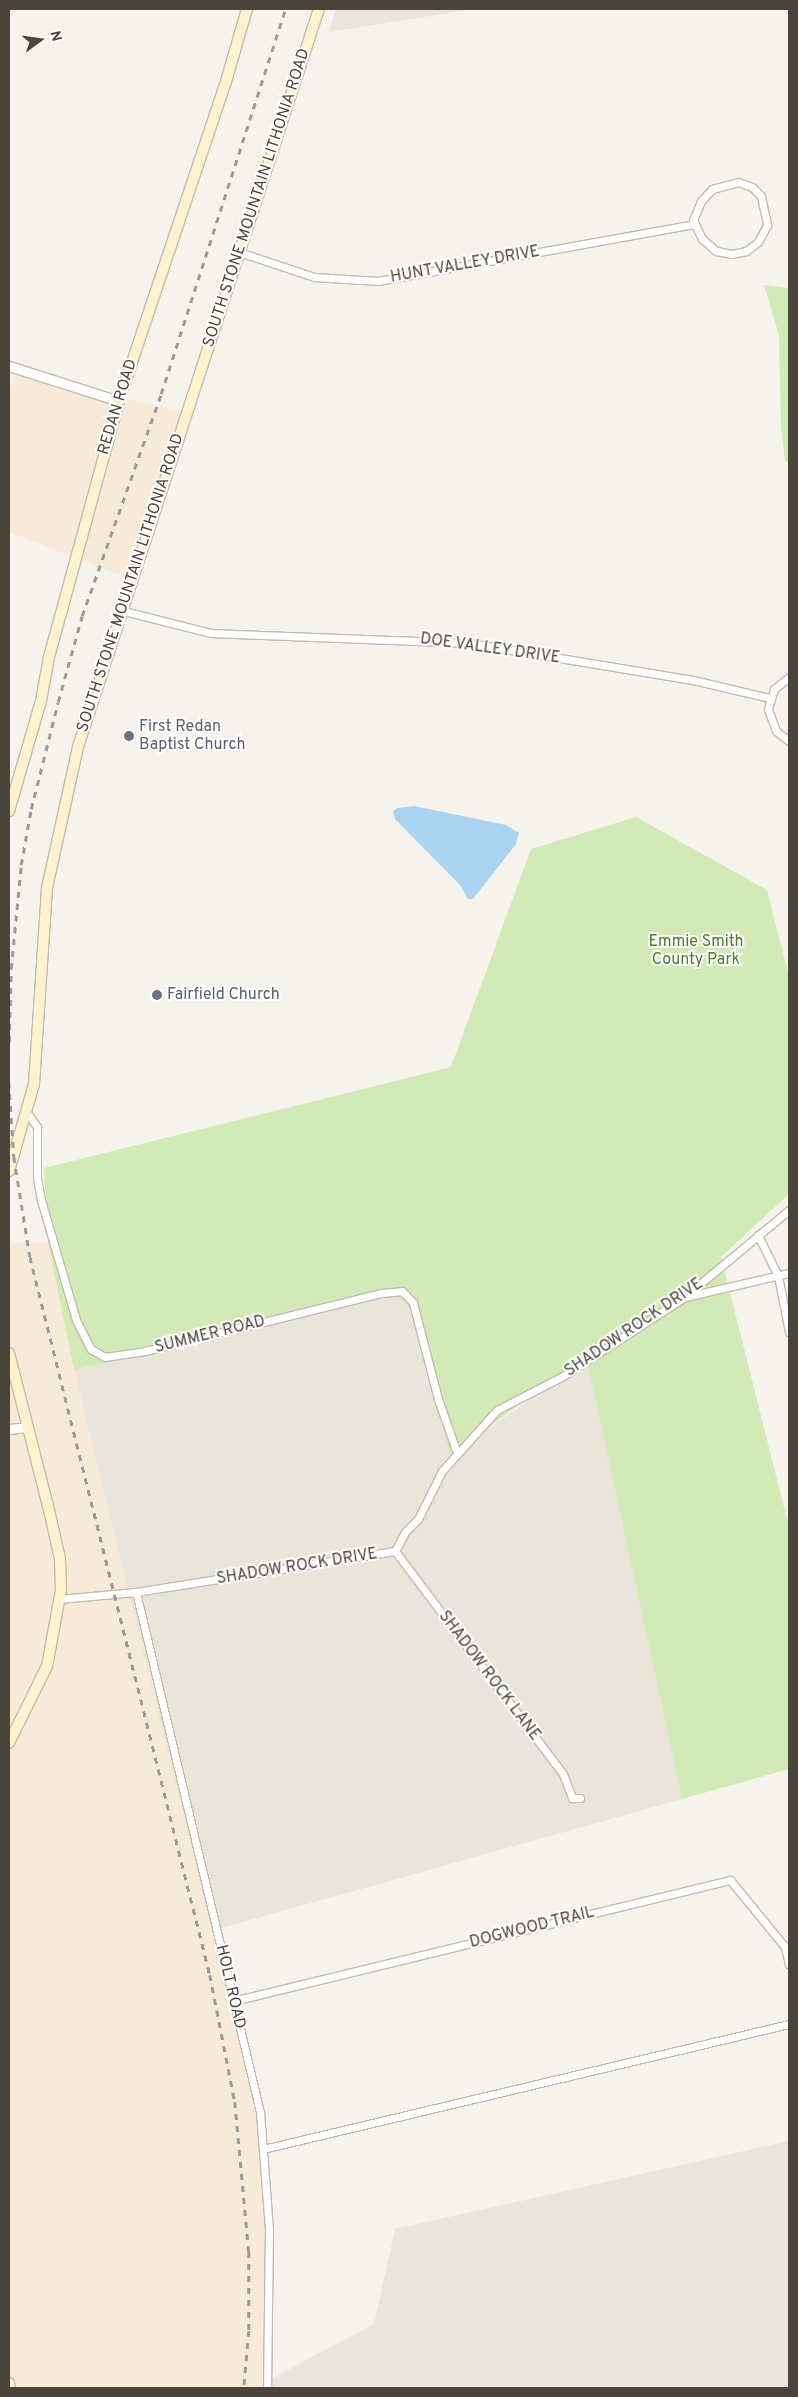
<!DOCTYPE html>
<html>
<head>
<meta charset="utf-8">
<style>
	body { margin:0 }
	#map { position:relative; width:798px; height:2397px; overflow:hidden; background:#f6f3ec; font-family:Overpass,sans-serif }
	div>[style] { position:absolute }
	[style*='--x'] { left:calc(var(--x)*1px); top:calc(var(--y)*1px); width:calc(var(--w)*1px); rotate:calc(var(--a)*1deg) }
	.residential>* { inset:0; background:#eae5da }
	.commercial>* { inset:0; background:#f7ead8 }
	.green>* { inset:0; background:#d2eab5 }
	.water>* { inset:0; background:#a9d4f2 }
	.roads { filter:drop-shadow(1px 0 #c2bbae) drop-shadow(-1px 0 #c2bbae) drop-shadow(0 1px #c2bbae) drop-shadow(0 -1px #c2bbae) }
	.minor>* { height:7px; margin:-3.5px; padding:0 3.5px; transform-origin:3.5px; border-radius:3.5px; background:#fff }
	.tertiary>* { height:9px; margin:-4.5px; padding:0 4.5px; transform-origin:4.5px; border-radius:4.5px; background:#fff }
	.secondary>* { height:10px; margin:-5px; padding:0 5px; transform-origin:5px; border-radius:5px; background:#fff3cd }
	.rail>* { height:2.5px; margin-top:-1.25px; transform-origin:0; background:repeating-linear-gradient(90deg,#9a9a9a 0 6px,transparent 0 12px) }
	.dots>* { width:14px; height:14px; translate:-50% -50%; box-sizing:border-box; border:2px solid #fff; border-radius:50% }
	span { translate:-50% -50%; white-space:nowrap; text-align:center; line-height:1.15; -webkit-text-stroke:4px #fff; paint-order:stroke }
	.street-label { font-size:16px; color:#4b4439 }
	.worship-label { font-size:16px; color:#5b616d }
	.left { translate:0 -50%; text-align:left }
	.park-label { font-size:16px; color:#4a7f2a }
	.frame { position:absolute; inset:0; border:10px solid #4b4439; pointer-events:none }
	.north { position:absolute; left:15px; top:15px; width:50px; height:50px; -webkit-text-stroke:4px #fff; paint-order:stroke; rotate:76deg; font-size:14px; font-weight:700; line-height:20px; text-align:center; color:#4b4439 }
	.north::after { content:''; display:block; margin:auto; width:18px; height:22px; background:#4b4439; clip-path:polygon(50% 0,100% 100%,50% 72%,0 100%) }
</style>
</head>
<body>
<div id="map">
	<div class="residential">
		<div style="clip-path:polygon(336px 9px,474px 9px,329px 32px)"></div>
		<div style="clip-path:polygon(407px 1287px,450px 1456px,587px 1359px,682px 1799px,211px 1931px,74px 1370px)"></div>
		<div style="clip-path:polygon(789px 2141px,789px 2388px,268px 2388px,269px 2380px,374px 2324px,395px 2229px)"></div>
	</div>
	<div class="commercial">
		<div style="clip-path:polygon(17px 371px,187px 413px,135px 581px,9px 532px,9px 393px)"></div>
		<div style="clip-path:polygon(9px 1243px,48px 1243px,74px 1370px,257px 2114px,270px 2266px,268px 2388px,9px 2388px)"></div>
	</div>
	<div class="green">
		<div style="clip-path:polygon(764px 285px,789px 288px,789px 464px,785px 461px,781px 426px,779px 335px)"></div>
		<div style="clip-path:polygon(636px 817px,767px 890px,789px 976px,789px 1194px,721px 1257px,789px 1527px,789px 1769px,682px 1799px,587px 1360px,543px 1387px,450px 1456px,407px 1287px,74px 1370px,48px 1243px,44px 1168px,451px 1067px,531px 849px)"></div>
	</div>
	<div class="water">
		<div style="clip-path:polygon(414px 806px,506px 825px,519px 833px,516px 844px,473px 899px,468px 899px,460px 885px,395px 819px,393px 811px,397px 808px)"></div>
	</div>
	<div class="roads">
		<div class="minor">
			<div style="--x:738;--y:182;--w:15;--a:20"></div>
			<div style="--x:752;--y:187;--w:13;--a:45"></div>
			<div style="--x:761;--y:196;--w:30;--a:78"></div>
			<div style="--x:767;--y:225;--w:19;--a:118"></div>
			<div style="--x:758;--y:242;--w:15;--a:143"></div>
			<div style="--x:746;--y:251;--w:14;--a:168"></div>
			<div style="--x:732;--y:254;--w:16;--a:-169"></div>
			<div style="--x:716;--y:251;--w:18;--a:-139"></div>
			<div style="--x:702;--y:239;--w:21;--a:-115"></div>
			<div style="--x:693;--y:220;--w:21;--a:-67"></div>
			<div style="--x:701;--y:201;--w:16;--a:-47"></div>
			<div style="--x:712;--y:189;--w:27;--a:-15"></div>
			<div style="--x:239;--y:252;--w:79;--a:18.4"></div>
			<div style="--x:314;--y:277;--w:64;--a:3.6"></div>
			<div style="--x:378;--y:281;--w:321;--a:-10.2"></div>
			<div style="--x:120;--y:610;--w:93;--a:14.3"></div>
			<div style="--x:210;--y:633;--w:259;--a:2.2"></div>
			<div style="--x:469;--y:643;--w:227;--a:9.4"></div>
			<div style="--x:693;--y:680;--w:79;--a:13.2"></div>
			<div style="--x:789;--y:677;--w:19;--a:141"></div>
			<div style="--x:774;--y:689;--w:21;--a:107"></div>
			<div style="--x:768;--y:709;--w:23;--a:70"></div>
			<div style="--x:776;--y:731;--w:16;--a:38"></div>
			<div style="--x:28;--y:1114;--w:16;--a:55"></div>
			<div style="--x:37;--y:1127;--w:51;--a:90"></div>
			<div style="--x:37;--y:1178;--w:22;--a:80"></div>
			<div style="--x:41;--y:1200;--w:125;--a:73.7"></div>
			<div style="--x:76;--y:1320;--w:33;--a:63"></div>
			<div style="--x:91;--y:1349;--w:16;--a:30"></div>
			<div style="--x:105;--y:1357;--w:40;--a:-8.5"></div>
			<div style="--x:145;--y:1351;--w:243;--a:-13.8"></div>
			<div style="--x:381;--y:1293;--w:21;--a:-5"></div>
			<div style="--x:402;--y:1291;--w:16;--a:47"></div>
			<div style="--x:413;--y:1303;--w:99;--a:75.4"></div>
			<div style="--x:438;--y:1399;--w:57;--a:70.6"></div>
			<div style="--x:758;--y:1235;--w:46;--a:64"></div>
			<div style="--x:778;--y:1276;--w:57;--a:78.9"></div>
			<div style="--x:685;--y:1297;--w:107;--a:-13"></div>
			<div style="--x:395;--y:1551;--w:279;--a:53"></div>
			<div style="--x:563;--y:1774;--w:26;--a:69"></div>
			<div style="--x:572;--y:1798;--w:8;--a:0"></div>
			<div style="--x:136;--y:1592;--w:535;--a:76.59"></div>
			<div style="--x:260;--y:2112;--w:116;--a:85.6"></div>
			<div style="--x:269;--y:2228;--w:160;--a:90.7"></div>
			<div style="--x:59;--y:1599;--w:77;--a:-5.2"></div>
			<div style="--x:136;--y:1592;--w:262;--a:-9"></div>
			<div style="--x:395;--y:1551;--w:21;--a:-62"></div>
			<div style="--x:405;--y:1532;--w:18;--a:-45"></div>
			<div style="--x:418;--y:1519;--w:54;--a:-63.4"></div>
			<div style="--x:442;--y:1471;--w:82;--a:-48"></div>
			<div style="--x:497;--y:1410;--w:74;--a:-27.3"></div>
			<div style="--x:563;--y:1376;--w:143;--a:-33"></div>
			<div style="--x:683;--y:1298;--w:138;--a:-39.7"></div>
			<div style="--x:233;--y:2001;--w:512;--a:-13.68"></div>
			<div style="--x:730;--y:1880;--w:87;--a:50.6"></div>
			<div style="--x:785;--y:1947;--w:18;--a:77"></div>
			<div style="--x:263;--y:2149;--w:541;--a:-13.37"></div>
		</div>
		<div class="tertiary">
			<div style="--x:9;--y:366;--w:115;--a:17.7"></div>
			<div style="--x:9;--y:1429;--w:18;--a:-6"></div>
		</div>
		<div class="secondary">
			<div style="--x:9;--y:811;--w:115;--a:-73.8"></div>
			<div style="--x:41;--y:701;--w:45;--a:-79.7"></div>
			<div style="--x:49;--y:657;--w:265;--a:-74.7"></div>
			<div style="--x:119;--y:401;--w:333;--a:-71.5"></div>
			<div style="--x:225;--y:85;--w:79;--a:-73.9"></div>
			<div style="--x:9;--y:1171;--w:91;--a:-74"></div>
			<div style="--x:34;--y:1084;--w:196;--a:-86.2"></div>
			<div style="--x:47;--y:888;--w:144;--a:-77.6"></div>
			<div style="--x:78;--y:747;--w:776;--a:-71.92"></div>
			<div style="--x:9;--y:1353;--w:162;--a:75.7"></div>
			<div style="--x:49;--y:1510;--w:50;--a:77.3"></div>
			<div style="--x:60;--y:1559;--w:31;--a:88"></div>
			<div style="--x:61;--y:1590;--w:77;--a:100.4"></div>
			<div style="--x:47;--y:1666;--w:86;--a:116.3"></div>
			<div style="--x:9;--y:2383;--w:5;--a:79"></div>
		</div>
	</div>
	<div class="rail">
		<div style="--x:9;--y:1042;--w:73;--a:-88.4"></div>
		<div style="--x:11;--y:969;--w:104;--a:-84.5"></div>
		<div style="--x:21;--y:865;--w:57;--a:-79.9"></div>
		<div style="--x:31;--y:809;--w:110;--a:-75.8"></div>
		<div style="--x:58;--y:702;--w:89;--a:-74.4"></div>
		<div style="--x:82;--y:616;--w:236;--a:-70.4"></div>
		<div style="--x:161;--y:394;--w:404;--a:-72.1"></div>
		<div style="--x:9;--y:1082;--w:75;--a:86.2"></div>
		<div style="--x:14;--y:1157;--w:101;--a:80.9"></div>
		<div style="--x:30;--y:1257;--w:740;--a:75.93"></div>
		<div style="--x:210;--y:1975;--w:129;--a:78.9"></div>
		<div style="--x:235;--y:2102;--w:151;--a:84.7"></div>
		<div style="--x:249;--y:2252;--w:79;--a:90"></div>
		<div style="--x:249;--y:2331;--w:57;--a:95"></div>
	</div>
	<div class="dots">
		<div style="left:129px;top:736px;background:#6b7280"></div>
		<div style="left:157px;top:995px;background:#6b7280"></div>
	</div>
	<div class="street-label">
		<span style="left:257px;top:198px;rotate:-72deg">SOUTH STONE MOUNTAIN LITHONIA ROAD</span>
		<span style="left:465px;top:265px;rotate:-10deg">HUNT VALLEY DRIVE</span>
		<span style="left:118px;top:407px;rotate:-73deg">REDAN ROAD</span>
		<span style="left:131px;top:583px;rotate:-72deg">SOUTH STONE MOUNTAIN LITHONIA ROAD</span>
		<span style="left:490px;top:649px;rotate:8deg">DOE VALLEY DRIVE</span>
		<span style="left:634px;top:1328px;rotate:-34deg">SHADOW ROCK DRIVE</span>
		<span style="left:210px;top:1335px;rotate:-14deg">SUMMER ROAD</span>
		<span style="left:297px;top:1567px;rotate:-9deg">SHADOW ROCK DRIVE</span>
		<span style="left:489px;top:1676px;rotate:53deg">SHADOW ROCK LANE</span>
		<span style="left:532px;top:1928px;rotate:-14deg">DOGWOOD TRAIL</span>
		<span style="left:230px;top:1987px;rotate:77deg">HOLT ROAD</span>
	</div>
	<div class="worship-label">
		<span class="left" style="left:139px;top:736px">First Redan<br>Baptist Church</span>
		<span class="left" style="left:167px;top:995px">Fairfield Church</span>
	</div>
	<div class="park-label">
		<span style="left:696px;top:951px">Emmie Smith<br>County Park</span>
	</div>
	<div class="frame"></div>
	<div class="north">N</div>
</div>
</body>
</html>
